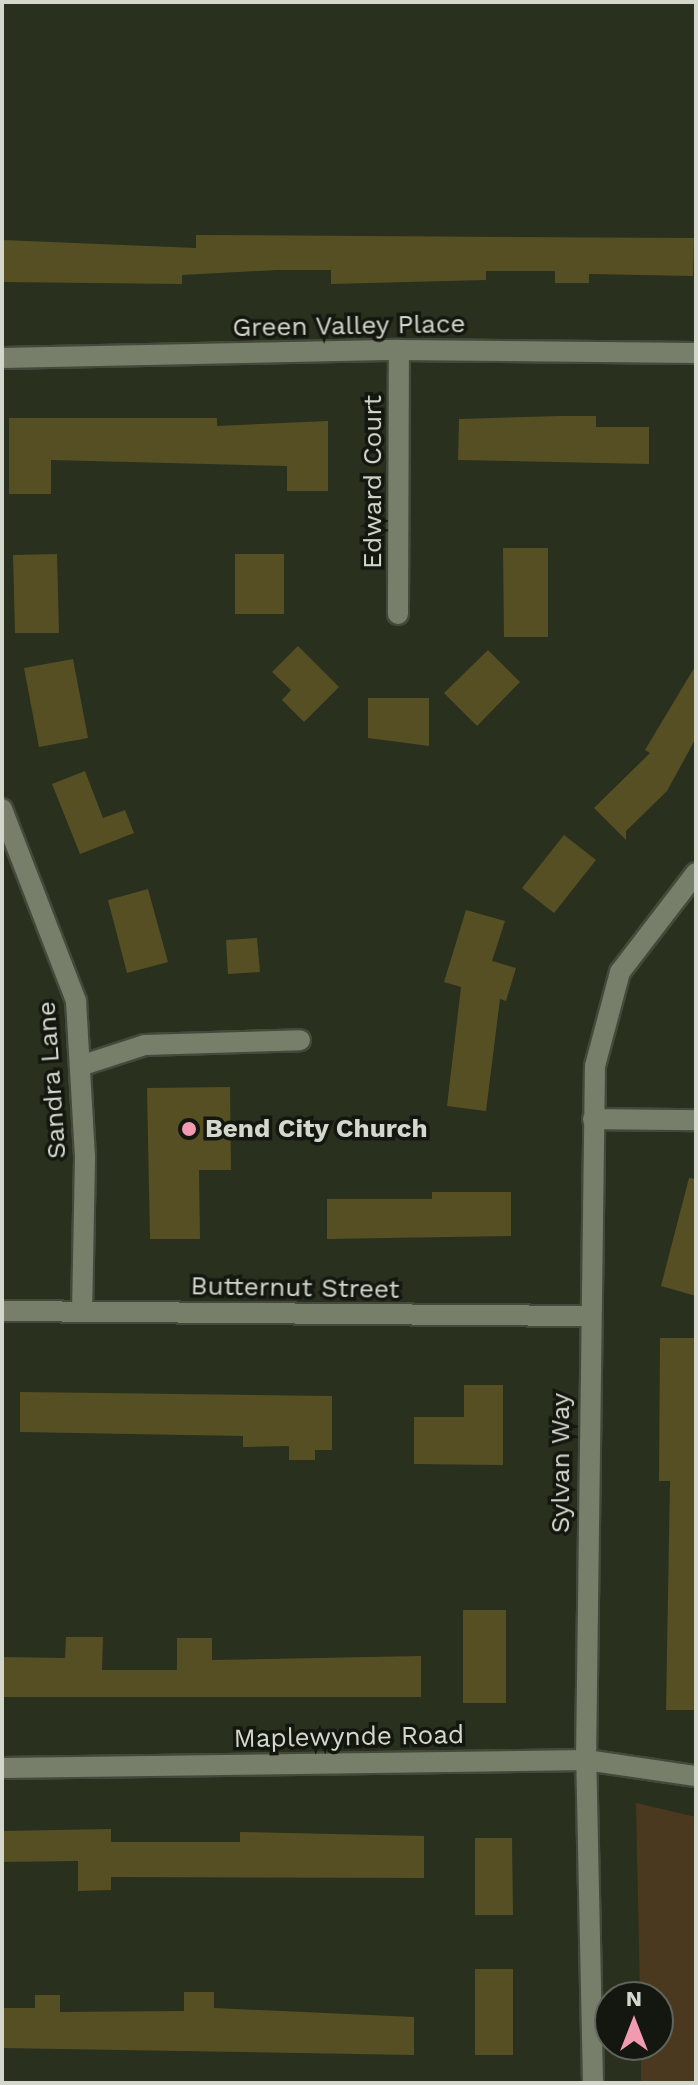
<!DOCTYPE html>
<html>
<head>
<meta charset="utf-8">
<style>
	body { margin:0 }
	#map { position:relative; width:698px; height:2085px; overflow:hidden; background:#29301e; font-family:"Work Sans",sans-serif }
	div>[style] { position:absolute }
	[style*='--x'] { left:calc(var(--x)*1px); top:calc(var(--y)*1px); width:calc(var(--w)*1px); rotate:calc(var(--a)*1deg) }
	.green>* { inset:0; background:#4b391f }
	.building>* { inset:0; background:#564f23 }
	.roads { filter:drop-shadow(2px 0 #444a3b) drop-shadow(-2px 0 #444a3b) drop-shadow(0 2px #444a3b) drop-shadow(0 -2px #444a3b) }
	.minor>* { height:20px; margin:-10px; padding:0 10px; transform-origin:10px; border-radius:10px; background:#777f6b }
	.dots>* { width:22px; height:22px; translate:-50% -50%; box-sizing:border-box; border:4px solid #14170f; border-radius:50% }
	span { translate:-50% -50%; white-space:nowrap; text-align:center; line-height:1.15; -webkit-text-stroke:7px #14170f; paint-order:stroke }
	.street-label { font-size:26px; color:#d3d7cc }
	.poi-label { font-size:26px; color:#d3d7cc; font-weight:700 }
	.left { translate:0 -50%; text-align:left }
	.frame { position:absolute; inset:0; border:4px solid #d3d7cc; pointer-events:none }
	.north { position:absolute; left:594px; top:1981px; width:80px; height:80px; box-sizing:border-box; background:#14170f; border:2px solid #60645b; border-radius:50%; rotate:0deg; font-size:22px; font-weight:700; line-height:32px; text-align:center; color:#d3d7cc }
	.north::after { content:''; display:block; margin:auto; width:28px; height:36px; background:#f19ab0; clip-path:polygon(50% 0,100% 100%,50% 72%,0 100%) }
</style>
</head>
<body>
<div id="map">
	<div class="green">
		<div style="clip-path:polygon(636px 1803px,696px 1817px,696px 2083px,641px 2083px,641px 2045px,658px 2045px,658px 1997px,640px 1997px)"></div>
	</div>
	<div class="building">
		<div style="clip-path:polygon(196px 235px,694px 238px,693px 276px,589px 274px,589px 283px,555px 283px,555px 271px,486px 271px,486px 280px,331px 284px,331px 270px,277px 270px,182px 275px,182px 284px,2px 282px,2px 240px,196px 248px)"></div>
		<div style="clip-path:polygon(560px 416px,596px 416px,596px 427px,649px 427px,649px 464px,458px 460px,459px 419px)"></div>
		<div style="clip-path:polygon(9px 418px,217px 418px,217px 426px,328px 421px,328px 491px,287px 491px,287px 466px,51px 460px,51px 494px,9px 494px)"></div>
		<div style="clip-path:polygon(503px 548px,548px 548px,548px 637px,504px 637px)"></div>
		<div style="clip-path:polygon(57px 554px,59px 633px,15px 633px,13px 555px)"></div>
		<div style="clip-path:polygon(235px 554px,284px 554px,284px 614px,235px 614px)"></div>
		<div style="clip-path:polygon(298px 646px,339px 687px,304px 722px,282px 700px,291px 690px,272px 672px)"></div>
		<div style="clip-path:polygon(488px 650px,520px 682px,477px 726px,444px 693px)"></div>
		<div style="clip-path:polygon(73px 659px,88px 738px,39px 747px,24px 668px)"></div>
		<div style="clip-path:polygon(696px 665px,696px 738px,667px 791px,626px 831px,626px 840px,594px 808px,650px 753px,645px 750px)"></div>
		<div style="clip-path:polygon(368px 698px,429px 698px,429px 746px,368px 738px)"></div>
		<div style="clip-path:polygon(85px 771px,103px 818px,125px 810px,134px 833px,80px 854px,52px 784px)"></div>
		<div style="clip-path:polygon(564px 835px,596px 860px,554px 913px,522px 888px)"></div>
		<div style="clip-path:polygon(148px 889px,168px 962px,127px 973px,108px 900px)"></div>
		<div style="clip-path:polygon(466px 910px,505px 921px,492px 961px,516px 968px,506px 1001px,500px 999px,486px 1111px,447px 1106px,461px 987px,444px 982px)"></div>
		<div style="clip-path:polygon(257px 938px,260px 972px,228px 974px,226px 940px)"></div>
		<div style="clip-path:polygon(230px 1087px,231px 1170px,199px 1170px,200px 1239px,150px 1239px,147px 1088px)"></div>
		<div style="clip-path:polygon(689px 1178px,696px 1179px,696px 1296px,661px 1286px)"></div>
		<div style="clip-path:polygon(432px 1192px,511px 1192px,511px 1236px,327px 1239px,327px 1199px,432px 1199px)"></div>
		<div style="clip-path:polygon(660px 1338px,696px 1338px,696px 1710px,666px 1710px,670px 1481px,659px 1481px)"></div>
		<div style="clip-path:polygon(464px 1385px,503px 1385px,503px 1465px,414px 1464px,414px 1417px,464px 1417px)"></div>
		<div style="clip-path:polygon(20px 1392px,332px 1396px,332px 1450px,315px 1450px,315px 1460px,289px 1460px,289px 1446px,243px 1447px,243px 1436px,20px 1432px)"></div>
		<div style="clip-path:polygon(463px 1610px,506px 1610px,506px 1703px,463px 1703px)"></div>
		<div style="clip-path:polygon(66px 1637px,103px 1637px,102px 1670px,177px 1670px,177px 1638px,212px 1638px,212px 1660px,421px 1656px,421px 1697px,2px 1697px,2px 1657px,65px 1658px)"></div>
		<div style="clip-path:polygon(111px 1829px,111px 1842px,240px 1842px,240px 1832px,424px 1836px,424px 1878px,111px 1877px,111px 1890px,78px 1891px,78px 1861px,2px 1862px,2px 1831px)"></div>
		<div style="clip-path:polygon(475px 1838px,512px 1838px,513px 1915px,475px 1915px)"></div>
		<div style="clip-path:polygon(475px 1969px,513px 1969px,513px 2055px,475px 2055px)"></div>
		<div style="clip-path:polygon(184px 1992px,214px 1992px,214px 2008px,414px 2017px,414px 2055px,2px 2048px,2px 2008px,35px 2008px,35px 1995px,60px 1995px,60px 2012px,184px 2011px)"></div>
	</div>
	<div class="roads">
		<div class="minor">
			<div style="--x:2;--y:358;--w:397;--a:-1.2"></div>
			<div style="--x:399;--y:350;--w:297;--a:0.6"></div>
			<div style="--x:398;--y:614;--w:264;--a:-89.8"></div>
			<div style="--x:2;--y:809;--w:206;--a:68.9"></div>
			<div style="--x:76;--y:1001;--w:157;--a:86.7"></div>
			<div style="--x:85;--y:1158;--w:154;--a:91.1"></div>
			<div style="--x:80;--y:1066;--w:68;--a:-17.9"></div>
			<div style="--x:145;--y:1045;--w:155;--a:-1.8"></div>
			<div style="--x:593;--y:1119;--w:103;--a:0.6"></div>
			<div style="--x:2;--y:1311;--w:586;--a:0.49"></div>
			<div style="--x:2;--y:1768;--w:584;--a:-0.78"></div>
			<div style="--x:586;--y:1760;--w:111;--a:8.3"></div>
			<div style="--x:593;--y:2083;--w:323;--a:-91.2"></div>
			<div style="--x:586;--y:1760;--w:694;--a:-89.26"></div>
			<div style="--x:595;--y:1066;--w:97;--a:-75.1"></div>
			<div style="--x:620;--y:972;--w:125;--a:-52.5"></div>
		</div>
	</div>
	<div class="dots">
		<div style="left:189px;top:1129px;background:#f19ab0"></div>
	</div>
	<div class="street-label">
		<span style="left:349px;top:326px;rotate:-1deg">Green Valley Place</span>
		<span style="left:373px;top:482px;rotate:-90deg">Edward Court</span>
		<span style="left:52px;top:1080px;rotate:-94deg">Sandra Lane</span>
		<span style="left:295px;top:1288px;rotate:1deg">Butternut Street</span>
		<span style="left:561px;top:1463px;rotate:-90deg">Sylvan Way</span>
		<span style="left:349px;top:1737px;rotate:-1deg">Maplewynde Road</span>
	</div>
	<div class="poi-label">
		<span class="left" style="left:205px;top:1129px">Bend City Church</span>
	</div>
	<div class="frame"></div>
	<div class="north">N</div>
</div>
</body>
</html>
